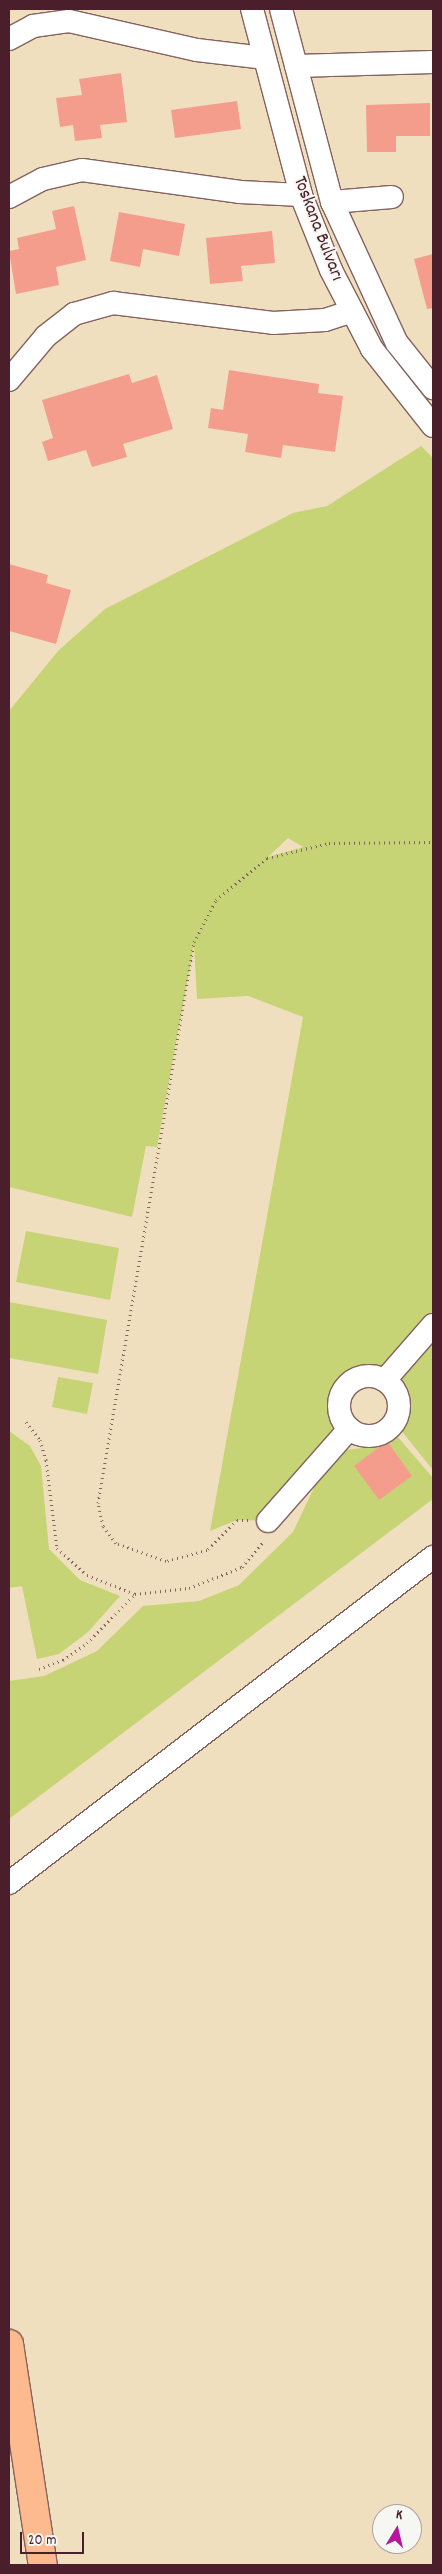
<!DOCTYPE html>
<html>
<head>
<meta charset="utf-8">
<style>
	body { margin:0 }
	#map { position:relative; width:442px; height:2574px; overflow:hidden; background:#f0dfbf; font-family:Dekko,sans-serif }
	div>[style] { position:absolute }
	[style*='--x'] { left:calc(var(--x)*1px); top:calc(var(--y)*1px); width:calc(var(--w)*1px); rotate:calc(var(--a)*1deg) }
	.green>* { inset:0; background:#c7d475 }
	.building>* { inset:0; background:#f59d8c }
	.path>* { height:3px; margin-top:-1.5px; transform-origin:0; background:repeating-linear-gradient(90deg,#84625f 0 1px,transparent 0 5px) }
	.roads { filter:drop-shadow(1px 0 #84625f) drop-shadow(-1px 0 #84625f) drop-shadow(0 1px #84625f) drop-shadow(0 -1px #84625f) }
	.minor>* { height:22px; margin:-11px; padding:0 11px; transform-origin:11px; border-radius:11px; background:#fff }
	.minor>.ring { margin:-11px; padding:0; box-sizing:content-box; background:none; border:22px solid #fff; border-radius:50% }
	.major>* { height:28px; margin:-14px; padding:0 14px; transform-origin:14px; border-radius:14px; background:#fcba8e }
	span { translate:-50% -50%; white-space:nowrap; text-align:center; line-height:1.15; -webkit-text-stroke:4px #f6f6f2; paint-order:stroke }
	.street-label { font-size:19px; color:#4a1f2b }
	.frame { position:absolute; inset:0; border:10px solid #4a1f2b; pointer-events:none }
	.north { position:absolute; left:372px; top:2504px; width:50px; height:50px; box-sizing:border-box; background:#f6f6f2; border:1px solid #b1a0a2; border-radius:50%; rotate:9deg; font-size:14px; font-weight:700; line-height:20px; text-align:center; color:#4a1f2b }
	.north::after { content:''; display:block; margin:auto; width:18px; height:22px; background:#b5179e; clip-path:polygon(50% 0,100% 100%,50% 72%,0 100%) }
	.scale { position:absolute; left:20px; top:2532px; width:64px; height:22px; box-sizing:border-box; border:2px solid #4a1f2b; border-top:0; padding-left:6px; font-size:15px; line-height:18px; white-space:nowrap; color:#4a1f2b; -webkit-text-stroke:4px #f6f6f2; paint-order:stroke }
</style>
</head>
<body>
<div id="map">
	<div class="green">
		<div style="clip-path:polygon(evenodd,421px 446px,433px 458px,433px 1470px,399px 1428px,405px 1414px,399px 1376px,365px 1376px,341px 1393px,343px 1421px,268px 1521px,237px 1520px,210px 1531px,303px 1017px,248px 996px,197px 999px,194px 945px,157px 1147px,146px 1146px,132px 1217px,9px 1187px,9px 711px,58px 651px,105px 609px,293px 513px,327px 506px,421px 446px,288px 838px,303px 847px,268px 857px,288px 838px)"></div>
		<div style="clip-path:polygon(26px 1231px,119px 1248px,110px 1300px,16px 1282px)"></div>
		<div style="clip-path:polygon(9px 1302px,107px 1320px,98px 1374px,9px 1358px)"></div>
		<div style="clip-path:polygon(58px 1377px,93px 1383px,87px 1414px,52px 1407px)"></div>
		<div style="clip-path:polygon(9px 1431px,30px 1446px,41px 1466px,49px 1549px,80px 1580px,120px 1596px,88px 1632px,59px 1654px,37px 1659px,22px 1586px,9px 1588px)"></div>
		<div style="clip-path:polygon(397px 1436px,433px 1478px,433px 1499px,9px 1819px,9px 1681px,44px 1676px,97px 1651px,143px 1606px,199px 1601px,239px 1585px,293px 1532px,319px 1477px,345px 1450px,380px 1446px)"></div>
	</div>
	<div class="building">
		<div style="clip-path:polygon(121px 73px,127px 122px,100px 125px,102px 138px,75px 141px,73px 125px,60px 127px,56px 98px,82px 95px,79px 79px)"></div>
		<div style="clip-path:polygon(237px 101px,241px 129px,175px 138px,171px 110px)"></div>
		<div style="clip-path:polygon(430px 103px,430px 136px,396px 136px,396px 152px,367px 152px,366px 105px)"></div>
		<div style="clip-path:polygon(74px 206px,86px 260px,56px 267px,59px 285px,16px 294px,9px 251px,19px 249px,17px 238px,56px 229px,52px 211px)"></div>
		<div style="clip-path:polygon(119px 212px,185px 224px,179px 256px,143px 249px,140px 267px,110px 261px)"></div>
		<div style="clip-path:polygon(272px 231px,275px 263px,241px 266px,243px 281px,210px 284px,206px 238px)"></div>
		<div style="clip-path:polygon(433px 254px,433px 308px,427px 309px,414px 259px)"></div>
		<div style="clip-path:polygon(229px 370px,319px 384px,318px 393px,343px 396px,335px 452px,283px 445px,281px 458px,245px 452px,248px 434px,208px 428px,211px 408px,223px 410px)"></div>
		<div style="clip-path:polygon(129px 374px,132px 383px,157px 375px,173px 429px,123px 444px,127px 457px,92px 467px,86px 450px,48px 461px,42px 442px,53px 438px,42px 400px)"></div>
		<div style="clip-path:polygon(9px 564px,48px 575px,46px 583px,71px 590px,56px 644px,9px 631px)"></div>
		<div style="clip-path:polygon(387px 1441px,412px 1476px,379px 1500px,354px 1466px)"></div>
	</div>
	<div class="path">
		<div style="--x:26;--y:1422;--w:23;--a:52"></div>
		<div style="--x:40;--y:1440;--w:21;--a:73"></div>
		<div style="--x:46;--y:1460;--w:89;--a:82.9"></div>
		<div style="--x:57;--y:1548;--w:40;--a:42"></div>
		<div style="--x:87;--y:1575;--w:52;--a:21.6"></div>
		<div style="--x:135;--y:1594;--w:54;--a:-6.3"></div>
		<div style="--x:189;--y:1588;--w:57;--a:-21.6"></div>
		<div style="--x:242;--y:1567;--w:33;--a:-50"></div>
		<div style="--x:248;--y:1520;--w:11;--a:180"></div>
		<div style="--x:237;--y:1520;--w:42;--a:135"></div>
		<div style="--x:207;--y:1550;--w:42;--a:165"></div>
		<div style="--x:166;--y:1561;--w:53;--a:-160.2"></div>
		<div style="--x:116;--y:1543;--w:21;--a:-127"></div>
		<div style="--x:103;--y:1526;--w:24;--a:-102"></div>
		<div style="--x:98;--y:1503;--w:569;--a:-80.29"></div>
		<div style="--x:194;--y:942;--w:47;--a:-62.4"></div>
		<div style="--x:216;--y:900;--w:66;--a:-39.5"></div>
		<div style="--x:267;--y:858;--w:64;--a:-13.6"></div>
		<div style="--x:329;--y:843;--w:104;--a:-0.6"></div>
		<div style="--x:39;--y:1669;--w:26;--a:-21"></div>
		<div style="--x:63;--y:1660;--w:29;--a:-35"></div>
		<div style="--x:87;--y:1643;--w:69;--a:-45.6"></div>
	</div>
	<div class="roads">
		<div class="minor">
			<div style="--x:252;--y:9;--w:192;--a:75.2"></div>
			<div style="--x:301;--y:195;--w:81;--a:68.2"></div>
			<div style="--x:331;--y:270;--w:89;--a:62.6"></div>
			<div style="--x:372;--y:349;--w:98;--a:51.6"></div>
			<div style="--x:281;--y:9;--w:200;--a:75.2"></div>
			<div style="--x:332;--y:202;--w:155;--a:65.3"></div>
			<div style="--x:397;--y:343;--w:58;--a:51.3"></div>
			<div style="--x:9;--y:39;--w:27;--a:-28"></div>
			<div style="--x:33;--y:26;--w:36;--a:-8"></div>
			<div style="--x:69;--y:21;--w:131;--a:12.8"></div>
			<div style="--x:197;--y:50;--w:67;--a:6.8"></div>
			<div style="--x:296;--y:66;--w:137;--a:-1.7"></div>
			<div style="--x:9;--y:197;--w:38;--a:-28"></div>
			<div style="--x:43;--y:179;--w:40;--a:-13"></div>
			<div style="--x:82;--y:170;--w:160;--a:7.9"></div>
			<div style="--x:240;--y:192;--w:61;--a:2.8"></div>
			<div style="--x:332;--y:202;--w:60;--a:-4.8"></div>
			<div style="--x:9;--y:380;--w:57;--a:-49.9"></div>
			<div style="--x:46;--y:336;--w:36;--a:-38"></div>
			<div style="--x:74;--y:314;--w:41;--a:-15.8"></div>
			<div style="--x:113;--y:303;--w:161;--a:7.1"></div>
			<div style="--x:273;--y:323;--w:52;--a:-3.3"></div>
			<div style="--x:325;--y:320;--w:28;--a:-18"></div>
			<div class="ring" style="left:339px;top:1376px;width:38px;height:38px"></div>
			<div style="--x:385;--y:1380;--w:73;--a:-48.9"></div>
			<div style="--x:268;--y:1521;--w:123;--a:-48.6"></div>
			<div style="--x:9;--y:1883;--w:535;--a:-37.56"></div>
		</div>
		<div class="major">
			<div style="--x:9;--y:2344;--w:224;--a:81.3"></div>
		</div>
	</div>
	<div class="street-label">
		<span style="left:317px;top:229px;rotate:69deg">Toskana Bulvarı</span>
	</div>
	<div class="frame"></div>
	<div class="north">K</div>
	<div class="scale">20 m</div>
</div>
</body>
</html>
